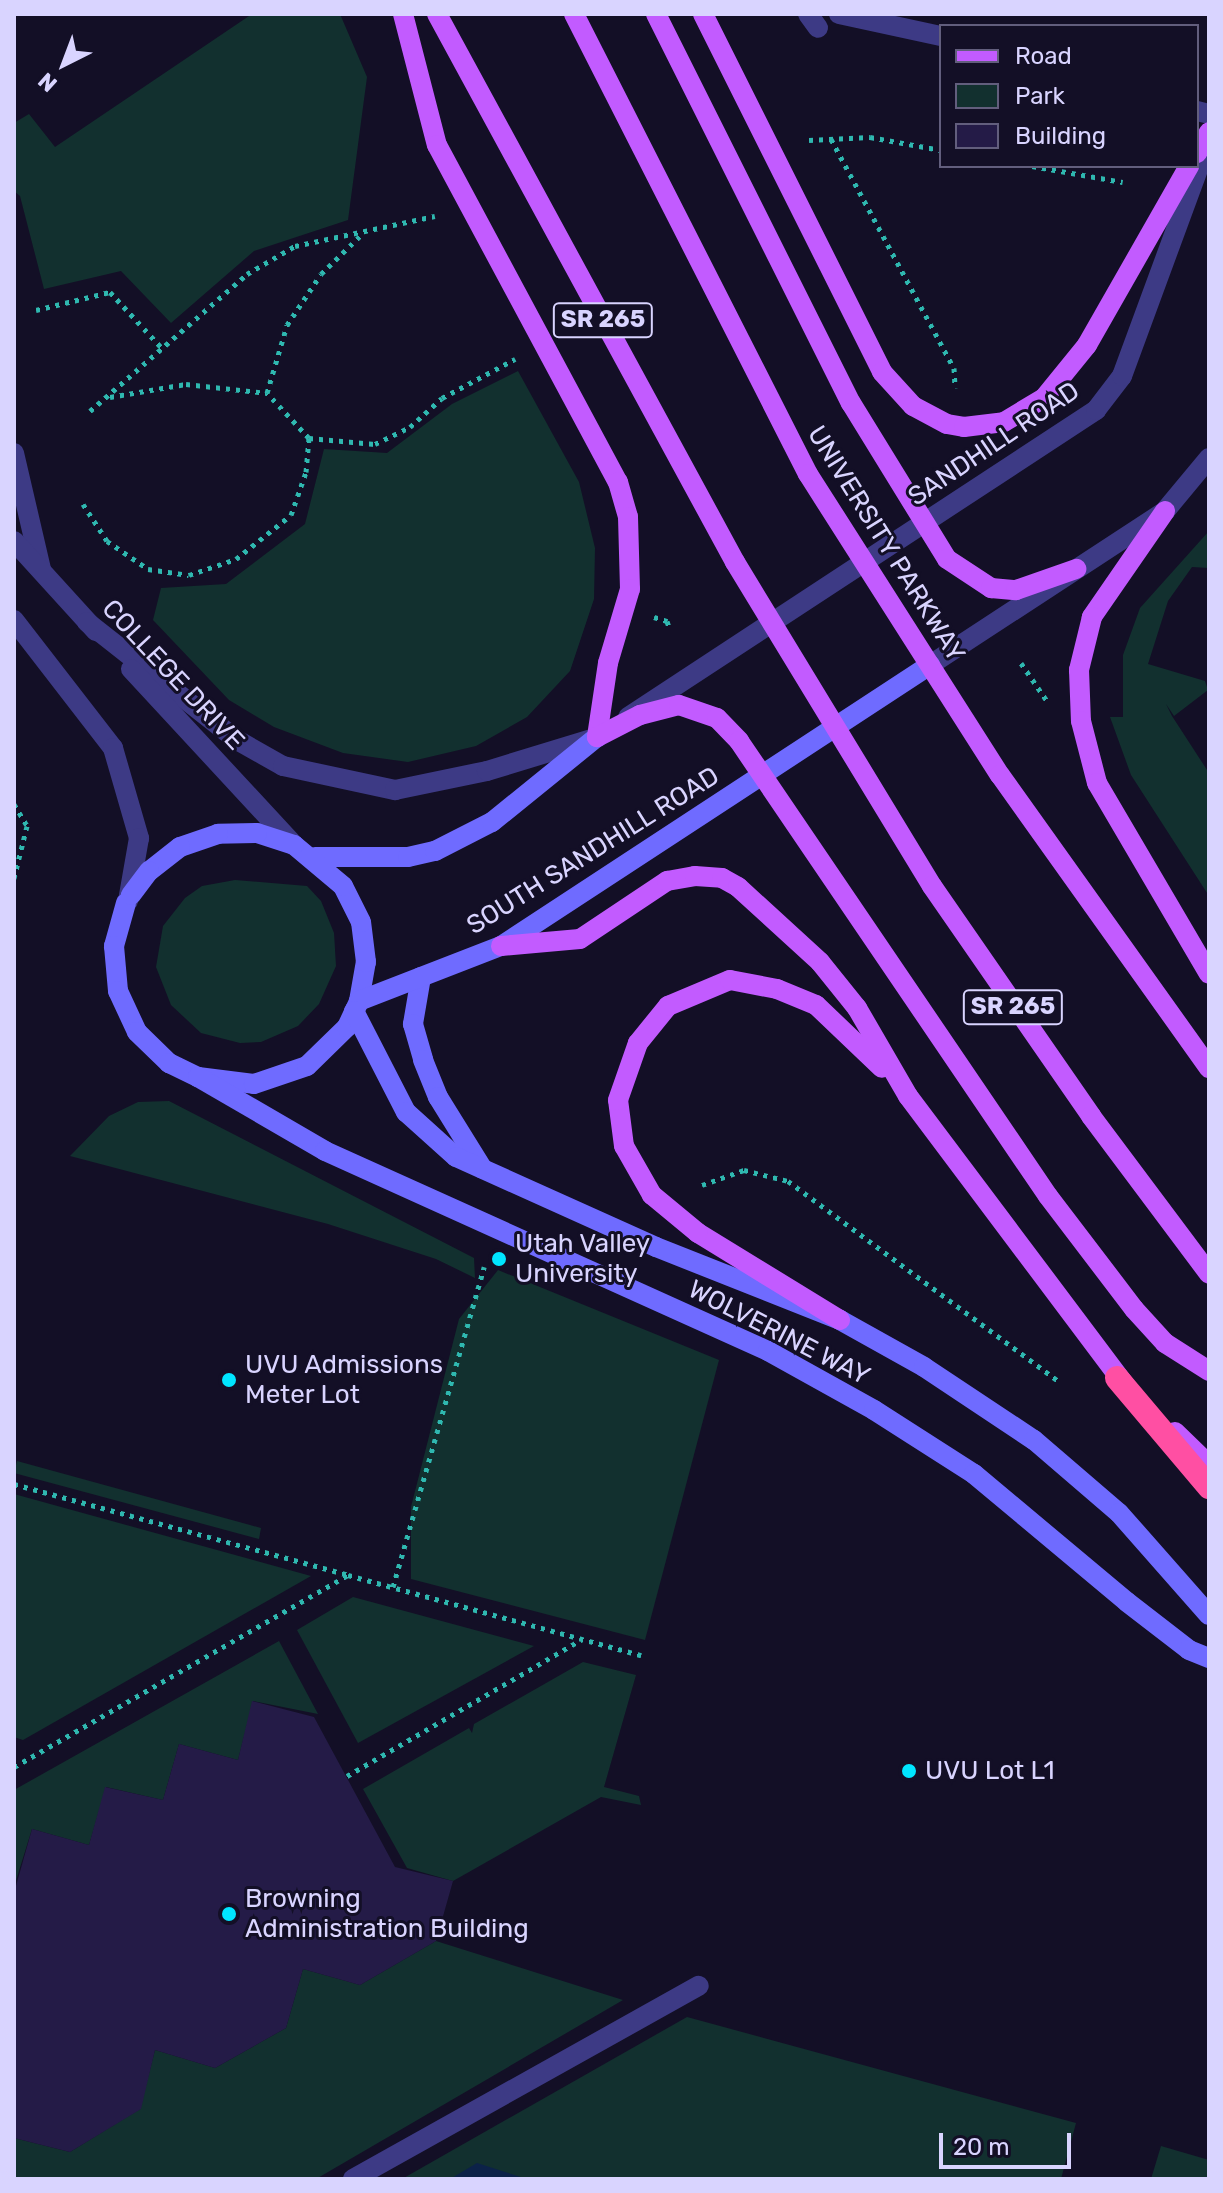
<!DOCTYPE html>
<html>
<head>
<meta charset="utf-8">
<style>
	body { margin:0 }
	#map { position:relative; width:1223px; height:2193px; overflow:hidden; background:#130f26; font-family:Rubik,sans-serif }
	div>[style] { position:absolute }
	[style*='--x'] { left:calc(var(--x)*1px); top:calc(var(--y)*1px); width:calc(var(--w)*1px); rotate:calc(var(--a)*1deg) }
	.green>* { inset:0; background:#12302f }
	.water>* { inset:0; background:#0c2248 }
	.building>* { inset:0; background:#241b47 }
	.path>* { height:5px; margin-top:-2.5px; transform-origin:0; background:repeating-linear-gradient(90deg,#2fb8b0 0 4px,transparent 0 10px) }
	.service>* { height:20px; margin:-10px; padding:0 10px; transform-origin:10px; border-radius:10px; background:#3d3a85 }
	.pedestrian>* { height:20px; margin:-10px; padding:0 10px; transform-origin:10px; border-radius:10px; background:#3d3a85 }
	.tertiary>* { height:20px; margin:-10px; padding:0 10px; transform-origin:10px; border-radius:10px; background:#3d3a85 }
	.secondary>* { height:20px; margin:-10px; padding:0 10px; transform-origin:10px; border-radius:10px; background:#6f6bff }
	.primary>* { height:20px; margin:-10px; padding:0 10px; transform-origin:10px; border-radius:10px; background:#c25bff }
	.motorway>* { height:24px; margin:-12px; padding:0 12px; transform-origin:12px; border-radius:12px; background:#ff4fa3 }
	.dots>* { width:22px; height:22px; translate:-50% -50%; box-sizing:border-box; border:4px solid #130f26; border-radius:50% }
	span { translate:-50% -50%; white-space:nowrap; text-align:center; line-height:1.15; -webkit-text-stroke:6px #130f26; paint-order:stroke }
	.shield-label span { padding:2px 6px; background:#130f26; border:2px solid; border-radius:6px; -webkit-text-stroke-width:0 }
	.shield-label { font-size:24px; color:#d9d4ff; font-weight:700 }
	.street-label { font-size:26px; color:#d9d4ff }
	.poi-label { font-size:26px; color:#d9d4ff }
	.left { translate:0 -50%; text-align:left }
	.frame { position:absolute; inset:0; border:16px solid #d9d4ff; pointer-events:none }
	.legend { position:absolute; left:939px; top:24px; width:260px; height:144px; box-sizing:border-box; background:#130f26; border:2px solid #625e7d; margin:0; padding:10px 14px; list-style:none; font-size:24px; color:#d9d4ff }
	.legend li { display:flex; align-items:center; gap:16px; height:40px }
	.legend b { width:40px; border:2px solid #625e7d }
	.north { position:absolute; left:24px; top:24px; width:80px; height:80px; -webkit-text-stroke:6px #130f26; paint-order:stroke; rotate:222deg; font-size:22px; font-weight:700; line-height:32px; text-align:center; color:#d9d4ff }
	.north::after { content:''; display:block; margin:auto; width:28px; height:36px; background:#d9d4ff; clip-path:polygon(50% 0,100% 100%,50% 72%,0 100%) }
	.scale { position:absolute; left:939px; top:2133px; width:132px; height:36px; box-sizing:border-box; border:4px solid #d9d4ff; border-top:0; padding-left:10px; font-size:24px; line-height:28px; white-space:nowrap; color:#d9d4ff; -webkit-text-stroke:6px #130f26; paint-order:stroke }
</style>
</head>
<body>
<div id="map">
	<div class="green">
		<div style="clip-path:polygon(252px 14px,340px 14px,367px 77px,348px 220px,254px 251px,171px 323px,121px 271px,44px 289px,20px 196px,14px 191px,14px 123px,29px 114px,55px 147px)"></div>
		<div style="clip-path:polygon(518px 371px,579px 482px,595px 548px,594px 599px,570px 671px,527px 717px,476px 746px,408px 762px,343px 753px,274px 727px,229px 700px,153px 620px,161px 588px,226px 584px,305px 524px,324px 449px,387px 453px,452px 404px)"></div>
		<div style="clip-path:polygon(1209px 531px,1209px 568px,1192px 567px,1168px 601px,1148px 664px,1205px 681px,1208px 690px,1174px 716px,1166px 704px,1172px 716px,1209px 773px,1209px 896px,1131px 775px,1110px 717px,1123px 717px,1123px 655px,1140px 608px)"></div>
		<div style="clip-path:polygon(235px 880px,307px 886px,321px 901px,334px 933px,336px 966px,319px 1004px,298px 1026px,261px 1042px,240px 1043px,201px 1033px,171px 1005px,156px 967px,163px 926px,185px 898px,202px 886px)"></div>
		<div style="clip-path:polygon(169px 1101px,474px 1258px,475px 1278px,436px 1259px,328px 1224px,70px 1156px,109px 1116px,138px 1102px)"></div>
		<div style="clip-path:polygon(498px 1270px,719px 1360px,645px 1640px,411px 1579px,411px 1507px,459px 1319px)"></div>
		<div style="clip-path:polygon(17px 1461px,261px 1528px,259px 1539px,14px 1473px)"></div>
		<div style="clip-path:polygon(14px 1494px,311px 1576px,23px 1740px,14px 1737px)"></div>
		<div style="clip-path:polygon(353px 1597px,534px 1646px,358px 1743px,297px 1630px)"></div>
		<div style="clip-path:polygon(279px 1641px,318px 1714px,253px 1701px,238px 1760px,179px 1744px,163px 1800px,106px 1787px,89px 1845px,32px 1829px,14px 1887px,14px 1790px)"></div>
		<div style="clip-path:polygon(583px 1662px,636px 1675px,604px 1787px,639px 1796px,641px 1805px,601px 1797px,453px 1881px,407px 1868px,363px 1789px,469px 1728px,472px 1733px,474px 1724px)"></div>
		<div style="clip-path:polygon(436px 1941px,623px 2000px,316px 2179px,14px 2179px,14px 2138px,70px 2152px,140px 2109px,155px 2050px,215px 2068px,286px 2028px,303px 1969px,360px 1985px)"></div>
		<div style="clip-path:polygon(687px 2017px,1076px 2123px,1061px 2179px,402px 2179px)"></div>
		<div style="clip-path:polygon(1161px 2146px,1209px 2160px,1209px 2179px,1151px 2179px)"></div>
	</div>
	<div class="water">
		<div style="clip-path:polygon(477px 2163px,527px 2179px,450px 2179px)"></div>
	</div>
	<div class="building">
		<div style="clip-path:polygon(252px 1701px,314px 1717px,395px 1867px,453px 1881px,436px 1941px,360px 1985px,303px 1969px,286px 2028px,215px 2068px,155px 2050px,141px 2109px,70px 2152px,14px 2138px,14px 1893px,32px 1829px,89px 1845px,105px 1787px,163px 1800px,179px 1744px,238px 1760px)"></div>
	</div>
	<div class="path">
		<div style="--x:831;--y:139;--w:260;--a:61.8"></div>
		<div style="--x:954;--y:368;--w:20;--a:87"></div>
		<div style="--x:809;--y:140;--w:61;--a:-2.8"></div>
		<div style="--x:870;--y:137;--w:72;--a:10.4"></div>
		<div style="--x:1032;--y:166;--w:92;--a:10"></div>
		<div style="--x:36;--y:310;--w:76;--a:-13.7"></div>
		<div style="--x:110;--y:292;--w:75;--a:47.2"></div>
		<div style="--x:110;--y:397;--w:77;--a:-9.7"></div>
		<div style="--x:186;--y:384;--w:81;--a:6.3"></div>
		<div style="--x:90;--y:411;--w:208;--a:-41.1"></div>
		<div style="--x:247;--y:274;--w:56;--a:-30.3"></div>
		<div style="--x:295;--y:246;--w:143;--a:-12.1"></div>
		<div style="--x:309;--y:438;--w:66;--a:5.2"></div>
		<div style="--x:375;--y:444;--w:39;--a:-26"></div>
		<div style="--x:410;--y:427;--w:43;--a:-42.2"></div>
		<div style="--x:442;--y:398;--w:83;--a:-28.1"></div>
		<div style="--x:83;--y:504;--w:44;--a:57"></div>
		<div style="--x:107;--y:541;--w:50;--a:34.3"></div>
		<div style="--x:148;--y:569;--w:41;--a:8.3"></div>
		<div style="--x:189;--y:575;--w:50;--a:-18.8"></div>
		<div style="--x:236;--y:559;--w:70;--a:-38.7"></div>
		<div style="--x:291;--y:515;--w:46;--a:-70.8"></div>
		<div style="--x:306;--y:472;--w:34;--a:-85"></div>
		<div style="--x:309;--y:438;--w:62;--a:-133"></div>
		<div style="--x:267;--y:393;--w:71;--a:-73.6"></div>
		<div style="--x:287;--y:325;--w:61;--a:-56.3"></div>
		<div style="--x:321;--y:274;--w:57;--a:-44.3"></div>
		<div style="--x:654;--y:617;--w:14;--a:17"></div>
		<div style="--x:667;--y:621;--w:9;--a:72"></div>
		<div style="--x:1021;--y:663;--w:46;--a:55.6"></div>
		<div style="--x:14;--y:804;--w:26;--a:59"></div>
		<div style="--x:27;--y:826;--w:54;--a:104"></div>
		<div style="--x:702;--y:1185;--w:45;--a:-19.7"></div>
		<div style="--x:744;--y:1170;--w:45;--a:14"></div>
		<div style="--x:788;--y:1181;--w:335;--a:36.5"></div>
		<div style="--x:14;--y:1484;--w:346;--a:15.2"></div>
		<div style="--x:393;--y:1587;--w:333;--a:-74.1"></div>
		<div style="--x:14;--y:1767;--w:385;--a:-29.9"></div>
		<div style="--x:348;--y:1575;--w:304;--a:15.3"></div>
		<div style="--x:347;--y:1776;--w:271;--a:-30.2"></div>
	</div>
	<div class="service">
		<div style="--x:808;--y:14;--w:17;--a:54"></div>
		<div style="--x:839;--y:14;--w:104;--a:12.2"></div>
		<div style="--x:1197;--y:111;--w:12;--a:14"></div>
	</div>
	<div class="pedestrian">
		<div style="--x:353;--y:2179;--w:396;--a:-29.2"></div>
	</div>
	<div class="tertiary">
		<div style="--x:14;--y:453;--w:119;--a:76.9"></div>
		<div style="--x:14;--y:541;--w:122;--a:47.7"></div>
		<div style="--x:14;--y:620;--w:162;--a:52.3"></div>
		<div style="--x:113;--y:748;--w:94;--a:73.9"></div>
		<div style="--x:139;--y:838;--w:64;--a:99.9"></div>
		<div style="--x:87;--y:622;--w:191;--a:38.2"></div>
		<div style="--x:237;--y:740;--w:53;--a:29.5"></div>
		<div style="--x:283;--y:766;--w:115;--a:12.1"></div>
		<div style="--x:395;--y:790;--w:94;--a:-11.7"></div>
		<div style="--x:487;--y:771;--w:116;--a:-17"></div>
		<div style="--x:930;--y:665;--w:281;--a:-33.2"></div>
		<div style="--x:1165;--y:511;--w:69;--a:-50.3"></div>
		<div style="--x:131;--y:669;--w:240;--a:47.2"></div>
		<div style="--x:628;--y:717;--w:560;--a:-33.26"></div>
		<div style="--x:1096;--y:410;--w:43;--a:-52.6"></div>
		<div style="--x:1122;--y:376;--w:252;--a:-69.8"></div>
	</div>
	<div class="secondary">
		<div style="--x:315;--y:857;--w:93;--a:0"></div>
		<div style="--x:408;--y:857;--w:28;--a:-13"></div>
		<div style="--x:435;--y:851;--w:64;--a:-27"></div>
		<div style="--x:492;--y:822;--w:135;--a:-39"></div>
		<div style="--x:126;--y:903;--w:45;--a:105.6"></div>
		<div style="--x:114;--y:946;--w:45;--a:84.9"></div>
		<div style="--x:118;--y:991;--w:45;--a:65.1"></div>
		<div style="--x:137;--y:1032;--w:45;--a:44.1"></div>
		<div style="--x:169;--y:1063;--w:32;--a:26"></div>
		<div style="--x:198;--y:1077;--w:56;--a:7.1"></div>
		<div style="--x:254;--y:1084;--w:56;--a:-18.8"></div>
		<div style="--x:307;--y:1066;--w:56;--a:-44.3"></div>
		<div style="--x:347;--y:1027;--w:29;--a:-65"></div>
		<div style="--x:359;--y:1001;--w:40;--a:-80"></div>
		<div style="--x:366;--y:962;--w:40;--a:-97.1"></div>
		<div style="--x:361;--y:922;--w:40;--a:-116.6"></div>
		<div style="--x:343;--y:886;--w:64;--a:-140.1"></div>
		<div style="--x:294;--y:845;--w:39;--a:-162"></div>
		<div style="--x:257;--y:833;--w:39;--a:179"></div>
		<div style="--x:218;--y:834;--w:40;--a:161.1"></div>
		<div style="--x:180;--y:847;--w:39;--a:142"></div>
		<div style="--x:149;--y:871;--w:30;--a:127"></div>
		<div style="--x:421;--y:977;--w:48;--a:99.7"></div>
		<div style="--x:413;--y:1024;--w:37;--a:74"></div>
		<div style="--x:423;--y:1060;--w:40;--a:68"></div>
		<div style="--x:438;--y:1097;--w:84;--a:58.2"></div>
		<div style="--x:359;--y:1001;--w:152;--a:-21.2"></div>
		<div style="--x:501;--y:946;--w:513;--a:-33.23"></div>
		<div style="--x:354;--y:1011;--w:114;--a:62.8"></div>
		<div style="--x:406;--y:1112;--w:67;--a:42"></div>
		<div style="--x:456;--y:1157;--w:219;--a:24.2"></div>
		<div style="--x:656;--y:1247;--w:198;--a:21.6"></div>
		<div style="--x:840;--y:1320;--w:96;--a:29.2"></div>
		<div style="--x:924;--y:1367;--w:132;--a:33.6"></div>
		<div style="--x:1034;--y:1440;--w:112;--a:40.7"></div>
		<div style="--x:1119;--y:1513;--w:136;--a:48.6"></div>
		<div style="--x:198;--y:1077;--w:147;--a:30.2"></div>
		<div style="--x:325;--y:1151;--w:486;--a:24.3"></div>
		<div style="--x:768;--y:1351;--w:121;--a:29.1"></div>
		<div style="--x:874;--y:1410;--w:119;--a:32.6"></div>
		<div style="--x:974;--y:1474;--w:199;--a:39.9"></div>
		<div style="--x:1127;--y:1602;--w:78;--a:37.7"></div>
		<div style="--x:1189;--y:1650;--w:22;--a:22"></div>
	</div>
	<div class="primary">
		<div style="--x:403;--y:14;--w:135;--a:75.5"></div>
		<div style="--x:437;--y:145;--w:383;--a:61.8"></div>
		<div style="--x:618;--y:482;--w:36;--a:74"></div>
		<div style="--x:628;--y:517;--w:72;--a:88.4"></div>
		<div style="--x:630;--y:589;--w:77;--a:106.6"></div>
		<div style="--x:608;--y:663;--w:75;--a:98.5"></div>
		<div style="--x:437;--y:14;--w:624;--a:61.46"></div>
		<div style="--x:735;--y:562;--w:379;--a:58.7"></div>
		<div style="--x:932;--y:886;--w:280;--a:55.3"></div>
		<div style="--x:1091;--y:1116;--w:197;--a:53.2"></div>
		<div style="--x:574;--y:14;--w:516;--a:63.04"></div>
		<div style="--x:808;--y:474;--w:357;--a:57.5"></div>
		<div style="--x:1000;--y:775;--w:360;--a:54.5"></div>
		<div style="--x:656;--y:14;--w:435;--a:63.4"></div>
		<div style="--x:851;--y:403;--w:183;--a:58.4"></div>
		<div style="--x:947;--y:559;--w:53;--a:33.4"></div>
		<div style="--x:991;--y:588;--w:25;--a:5"></div>
		<div style="--x:1016;--y:590;--w:64;--a:-19.3"></div>
		<div style="--x:703;--y:14;--w:400;--a:63.4"></div>
		<div style="--x:882;--y:372;--w:46;--a:47.6"></div>
		<div style="--x:913;--y:406;--w:38;--a:28"></div>
		<div style="--x:947;--y:424;--w:17;--a:10"></div>
		<div style="--x:964;--y:427;--w:40;--a:-7.1"></div>
		<div style="--x:1004;--y:422;--w:47;--a:-31"></div>
		<div style="--x:1044;--y:398;--w:68;--a:-50.9"></div>
		<div style="--x:1087;--y:345;--w:206;--a:-60.3"></div>
		<div style="--x:1197;--y:153;--w:24;--a:-60"></div>
		<div style="--x:1165;--y:511;--w:129;--a:124.6"></div>
		<div style="--x:1092;--y:617;--w:55;--a:103.8"></div>
		<div style="--x:1079;--y:670;--w:51;--a:87.8"></div>
		<div style="--x:1081;--y:721;--w:64;--a:75.5"></div>
		<div style="--x:1097;--y:783;--w:221;--a:59.6"></div>
		<div style="--x:597;--y:737;--w:48;--a:-27.1"></div>
		<div style="--x:640;--y:715;--w:40;--a:-14.4"></div>
		<div style="--x:679;--y:705;--w:40;--a:18.9"></div>
		<div style="--x:717;--y:718;--w:32;--a:46"></div>
		<div style="--x:739;--y:741;--w:550;--a:55.82"></div>
		<div style="--x:1048;--y:1196;--w:142;--a:52.7"></div>
		<div style="--x:1134;--y:1309;--w:46;--a:47.6"></div>
		<div style="--x:1165;--y:1343;--w:52;--a:32.5"></div>
		<div style="--x:501;--y:946;--w:79;--a:-5.1"></div>
		<div style="--x:580;--y:939;--w:105;--a:-33.7"></div>
		<div style="--x:667;--y:881;--w:28;--a:-10"></div>
		<div style="--x:695;--y:876;--w:27;--a:4"></div>
		<div style="--x:722;--y:878;--w:18;--a:29"></div>
		<div style="--x:738;--y:887;--w:111;--a:42.4"></div>
		<div style="--x:820;--y:962;--w:59;--a:51.2"></div>
		<div style="--x:857;--y:1008;--w:102;--a:59.9"></div>
		<div style="--x:908;--y:1096;--w:366;--a:53.1"></div>
		<div style="--x:840;--y:1320;--w:167;--a:-148.5"></div>
		<div style="--x:698;--y:1233;--w:60;--a:-140.4"></div>
		<div style="--x:652;--y:1195;--w:56;--a:-119.7"></div>
		<div style="--x:624;--y:1146;--w:46;--a:-97.4"></div>
		<div style="--x:618;--y:1100;--w:60;--a:-70.7"></div>
		<div style="--x:638;--y:1043;--w:48;--a:-51"></div>
		<div style="--x:668;--y:1006;--w:67;--a:-22.8"></div>
		<div style="--x:730;--y:980;--w:48;--a:10.8"></div>
		<div style="--x:777;--y:989;--w:42;--a:22.3"></div>
		<div style="--x:816;--y:1005;--w:91;--a:43.7"></div>
		<div style="--x:1175;--y:1432;--w:47;--a:44.1"></div>
	</div>
	<div class="motorway">
		<div style="--x:1117;--y:1378;--w:143;--a:49.8"></div>
	</div>
	<div class="dots">
		<div style="left:499px;top:1259px;background:#00e5ff"></div>
		<div style="left:229px;top:1380px;background:#00e5ff"></div>
		<div style="left:909px;top:1771px;background:#00e5ff"></div>
		<div style="left:229px;top:1914px;background:#00e5ff"></div>
	</div>
	<div class="shield-label">
		<span style="left:603px;top:320px">SR 265</span>
		<span style="left:1013px;top:1007px">SR 265</span>
	</div>
	<div class="street-label">
		<span style="left:994px;top:444px;rotate:-34deg">SANDHILL ROAD</span>
		<span style="left:886px;top:544px;rotate:58deg">UNIVERSITY PARKWAY</span>
		<span style="left:173px;top:675px;rotate:47deg">COLLEGE DRIVE</span>
		<span style="left:593px;top:851px;rotate:-32deg">SOUTH SANDHILL ROAD</span>
		<span style="left:779px;top:1333px;rotate:27deg">WOLVERINE WAY</span>
	</div>
	<div class="poi-label">
		<span class="left" style="left:515px;top:1259px">Utah Valley<br>University</span>
		<span class="left" style="left:245px;top:1380px">UVU Admissions<br>Meter Lot</span>
		<span class="left" style="left:925px;top:1771px">UVU Lot L1</span>
		<span class="left" style="left:245px;top:1914px">Browning<br>Administration Building</span>
	</div>
	<div class="frame"></div>
	<ul class="legend">
	<li><b style="height:10px;background:#c25bff"></b>Road</li>
	<li><b style="height:22px;background:#12302f"></b>Park</li>
	<li><b style="height:22px;background:#241b47"></b>Building</li>
	</ul>
	<div class="north">N</div>
	<div class="scale">20 m</div>
</div>
</body>
</html>
